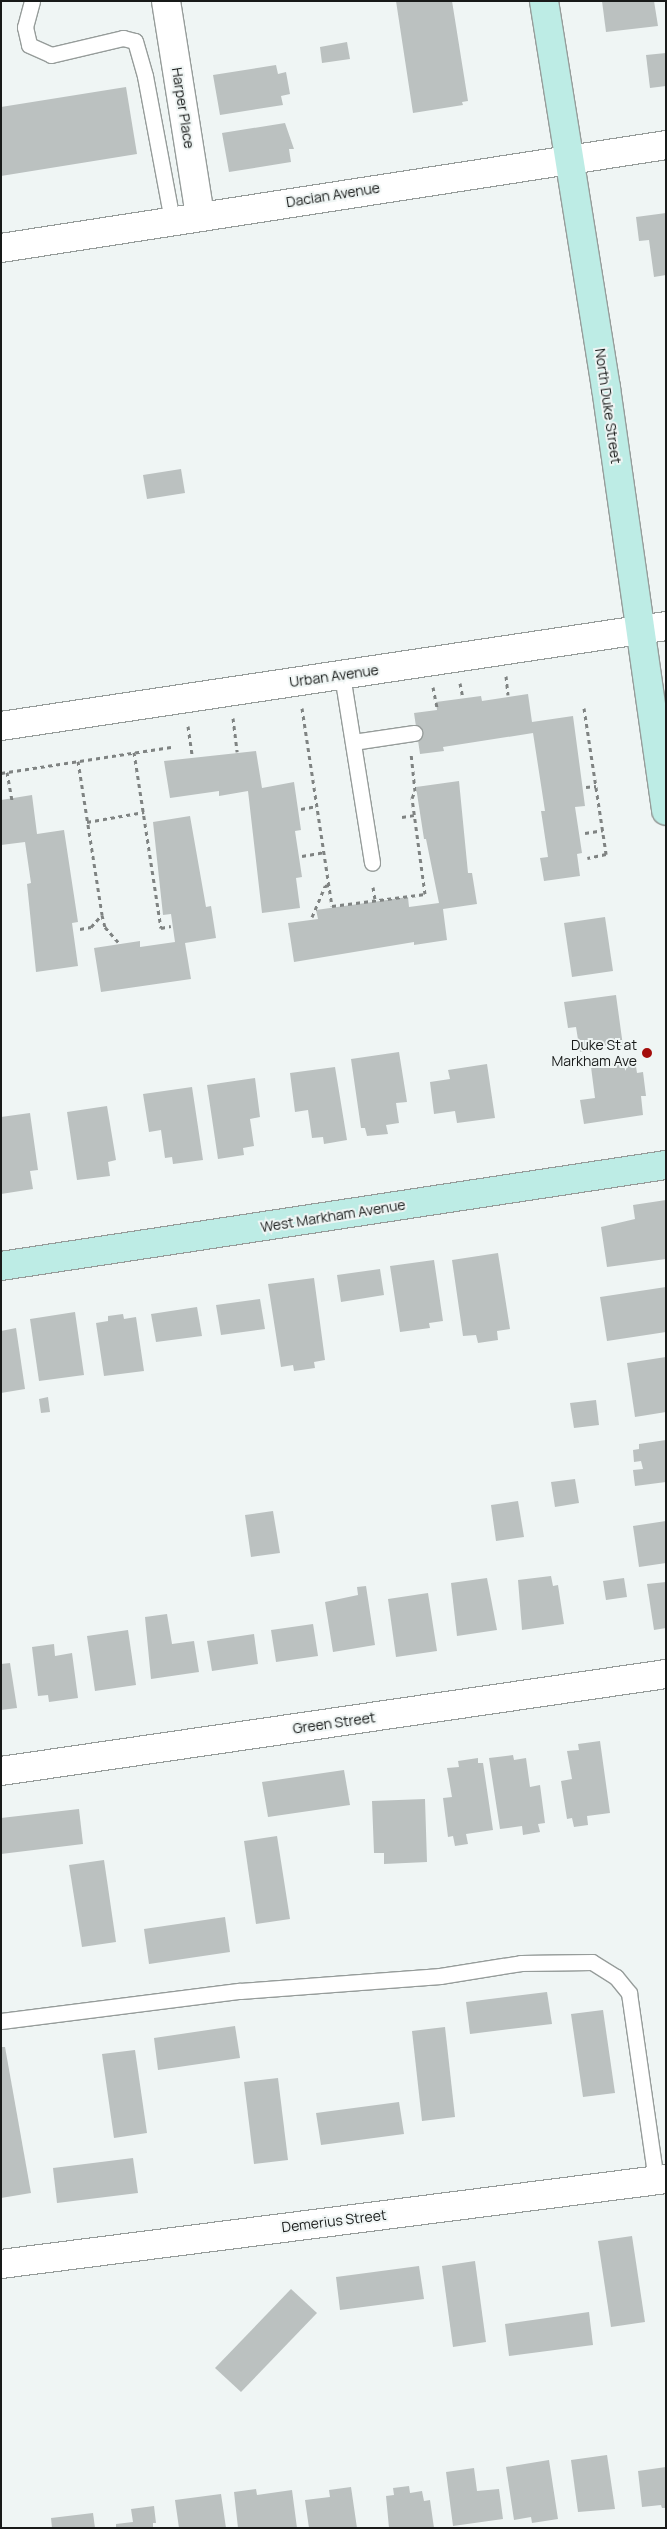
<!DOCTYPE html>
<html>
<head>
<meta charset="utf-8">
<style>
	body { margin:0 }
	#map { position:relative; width:667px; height:2529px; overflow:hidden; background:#eff5f4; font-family:Manrope,sans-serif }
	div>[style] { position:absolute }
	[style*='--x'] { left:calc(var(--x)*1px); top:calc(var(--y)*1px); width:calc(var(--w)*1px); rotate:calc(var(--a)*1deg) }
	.building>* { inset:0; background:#bbc1c0 }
	.path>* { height:3px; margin-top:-1.5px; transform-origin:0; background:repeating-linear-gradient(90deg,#7f8382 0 4px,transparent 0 8px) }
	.roads { filter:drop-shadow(1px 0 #969c9a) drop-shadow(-1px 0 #969c9a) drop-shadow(0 1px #969c9a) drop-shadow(0 -1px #969c9a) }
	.lane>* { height:15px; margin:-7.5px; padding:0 7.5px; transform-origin:7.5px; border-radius:7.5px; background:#fff }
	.street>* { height:28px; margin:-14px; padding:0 14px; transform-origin:14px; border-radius:14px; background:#fff }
	.secondary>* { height:28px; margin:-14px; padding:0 14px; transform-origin:14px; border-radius:14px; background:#bdece5 }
	.dots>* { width:14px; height:14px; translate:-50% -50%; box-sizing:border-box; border:2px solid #eff5f4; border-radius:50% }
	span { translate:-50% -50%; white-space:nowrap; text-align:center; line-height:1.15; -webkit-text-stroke:4px #eff5f4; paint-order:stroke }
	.street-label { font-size:14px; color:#181a19 }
	.poi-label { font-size:14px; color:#181a19 }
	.right { translate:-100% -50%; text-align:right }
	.frame { position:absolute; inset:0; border:2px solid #181a19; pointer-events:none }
</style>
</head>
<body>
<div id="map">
	<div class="building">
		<div style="clip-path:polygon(396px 1px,452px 1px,468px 101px,462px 102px,463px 105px,413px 113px)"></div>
		<div style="clip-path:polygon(602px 1px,654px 1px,658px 26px,606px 32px)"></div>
		<div style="clip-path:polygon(347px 42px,350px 59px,322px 63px,320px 47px)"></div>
		<div style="clip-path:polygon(666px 53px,666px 86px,650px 88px,646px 55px)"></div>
		<div style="clip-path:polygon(276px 65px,278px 74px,286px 72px,290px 94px,281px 96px,283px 105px,220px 115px,213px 75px)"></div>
		<div style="clip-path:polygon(126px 87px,137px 154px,1px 176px,1px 107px)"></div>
		<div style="clip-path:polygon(285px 123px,294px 149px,289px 149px,291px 162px,229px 172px,222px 133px)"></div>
		<div style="clip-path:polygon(666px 213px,666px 275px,654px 277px,649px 240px,639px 241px,636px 217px)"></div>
		<div style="clip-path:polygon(181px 469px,185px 493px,147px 499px,143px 475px)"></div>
		<div style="clip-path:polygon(528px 694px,532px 722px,573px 716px,585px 806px,575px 807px,582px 853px,577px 854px,580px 876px,544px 881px,540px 858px,548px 857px,541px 811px,545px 811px,533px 733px,443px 747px,444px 751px,420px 754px,414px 713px,437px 710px,436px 702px,481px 696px,482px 701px)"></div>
		<div style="clip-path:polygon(256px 751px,262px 788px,294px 782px,301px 830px,295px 831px,302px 877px,296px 878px,300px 908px,262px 913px,248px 791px,219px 796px,219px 791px,170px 798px,164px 761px)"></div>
		<div style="clip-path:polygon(459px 781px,468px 873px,472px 873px,477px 904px,443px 909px,447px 940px,414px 945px,414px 942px,294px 962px,288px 923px,318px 919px,316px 910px,408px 897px,409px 907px,439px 903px,426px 839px,424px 839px,416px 787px)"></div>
		<div style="clip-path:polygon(32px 795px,37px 834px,64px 830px,78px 922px,72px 923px,78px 966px,36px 972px,27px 884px,31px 883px,25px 842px,1px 845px,1px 800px)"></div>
		<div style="clip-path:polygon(190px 816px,206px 907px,211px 906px,216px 938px,185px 943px,191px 979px,101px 992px,94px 948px,140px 941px,140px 947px,175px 942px,171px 914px,163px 915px,153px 822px)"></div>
		<div style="clip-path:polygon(605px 917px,613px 971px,572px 977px,564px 923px)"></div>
		<div style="clip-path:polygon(616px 995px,623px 1046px,580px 1052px,576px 1027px,568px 1028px,564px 1002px)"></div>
		<div style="clip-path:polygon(399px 1052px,407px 1102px,396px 1103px,399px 1123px,386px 1125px,388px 1134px,367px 1136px,365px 1128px,361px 1128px,351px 1059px)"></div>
		<div style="clip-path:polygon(635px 1060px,637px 1073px,643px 1072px,646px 1096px,641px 1096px,643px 1115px,584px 1124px,580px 1100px,595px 1098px,591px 1067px)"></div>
		<div style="clip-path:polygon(487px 1064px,495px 1118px,457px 1123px,455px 1111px,434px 1114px,430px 1082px,450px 1079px,448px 1070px)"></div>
		<div style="clip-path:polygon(335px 1067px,347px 1140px,324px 1144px,323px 1137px,312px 1138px,308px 1110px,295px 1112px,290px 1073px)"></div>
		<div style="clip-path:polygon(255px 1078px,260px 1117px,250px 1119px,254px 1146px,243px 1148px,244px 1155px,218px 1159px,207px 1085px)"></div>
		<div style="clip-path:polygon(192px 1087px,203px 1160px,173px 1164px,172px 1157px,165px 1158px,161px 1130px,149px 1132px,143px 1094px)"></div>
		<div style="clip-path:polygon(107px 1106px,116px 1160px,108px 1162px,110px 1176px,77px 1180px,67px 1112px)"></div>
		<div style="clip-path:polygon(30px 1113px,38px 1170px,30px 1171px,33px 1189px,1px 1194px,1px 1117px)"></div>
		<div style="clip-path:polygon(666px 1200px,666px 1259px,607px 1267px,601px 1227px,635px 1219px,633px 1205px)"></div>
		<div style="clip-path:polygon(498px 1253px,510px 1329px,497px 1331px,498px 1340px,478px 1343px,476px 1335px,463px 1336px,452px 1260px)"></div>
		<div style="clip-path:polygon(434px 1260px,443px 1321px,429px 1323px,430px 1328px,400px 1332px,390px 1266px)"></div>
		<div style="clip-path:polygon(380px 1269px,384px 1295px,341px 1302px,337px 1275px)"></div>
		<div style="clip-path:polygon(314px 1278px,325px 1360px,314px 1362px,315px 1368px,294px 1371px,293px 1365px,281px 1367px,268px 1284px)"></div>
		<div style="clip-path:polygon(666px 1287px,666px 1332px,607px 1341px,600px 1297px)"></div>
		<div style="clip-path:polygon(260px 1299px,265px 1329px,221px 1335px,216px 1305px)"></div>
		<div style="clip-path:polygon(197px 1307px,202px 1336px,156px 1342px,151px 1314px)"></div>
		<div style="clip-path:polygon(75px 1312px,84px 1375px,39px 1381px,30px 1319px)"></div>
		<div style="clip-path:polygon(123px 1314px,124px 1319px,136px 1317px,144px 1371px,104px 1376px,96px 1323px,108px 1321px,108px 1316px)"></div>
		<div style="clip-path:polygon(16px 1328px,25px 1389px,1px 1393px,1px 1331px)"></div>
		<div style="clip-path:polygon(666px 1357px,666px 1412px,635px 1417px,627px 1363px)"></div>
		<div style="clip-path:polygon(48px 1397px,50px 1412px,41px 1413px,39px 1399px)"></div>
		<div style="clip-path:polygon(596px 1400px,599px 1425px,574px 1428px,570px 1403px)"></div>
		<div style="clip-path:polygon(666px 1440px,666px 1482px,635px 1486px,633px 1470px,643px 1469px,641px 1461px,634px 1462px,633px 1450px,639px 1449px,639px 1444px)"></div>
		<div style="clip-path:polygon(575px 1479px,579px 1503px,555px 1507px,551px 1482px)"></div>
		<div style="clip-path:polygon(518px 1501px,524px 1537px,496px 1541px,491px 1505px)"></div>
		<div style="clip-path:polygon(273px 1511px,280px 1553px,251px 1557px,245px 1515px)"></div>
		<div style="clip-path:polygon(666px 1521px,666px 1563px,639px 1567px,633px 1526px)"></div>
		<div style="clip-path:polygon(551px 1576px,553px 1586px,558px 1585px,564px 1624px,522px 1630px,518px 1580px)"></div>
		<div style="clip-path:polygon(487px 1578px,497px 1630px,457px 1636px,451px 1583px)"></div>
		<div style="clip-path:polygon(624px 1578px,627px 1597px,606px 1600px,603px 1581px)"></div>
		<div style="clip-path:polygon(666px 1582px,666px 1628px,654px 1630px,647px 1584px)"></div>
		<div style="clip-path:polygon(366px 1586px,375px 1645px,333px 1652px,325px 1602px,358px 1595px,357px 1587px)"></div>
		<div style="clip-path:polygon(428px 1593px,437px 1651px,396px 1657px,388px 1599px)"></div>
		<div style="clip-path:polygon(167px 1614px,172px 1644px,194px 1641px,199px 1672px,151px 1679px,145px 1617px)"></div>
		<div style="clip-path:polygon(313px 1624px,318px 1656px,276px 1662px,271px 1630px)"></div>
		<div style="clip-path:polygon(128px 1630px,136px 1685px,95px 1691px,87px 1636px)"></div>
		<div style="clip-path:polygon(254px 1634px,258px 1664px,212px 1671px,207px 1641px)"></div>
		<div style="clip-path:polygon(54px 1644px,55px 1656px,72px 1653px,78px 1698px,49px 1702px,48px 1695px,38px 1696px,32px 1647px)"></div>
		<div style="clip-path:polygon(10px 1663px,17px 1708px,1px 1710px,1px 1664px)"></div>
		<div style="clip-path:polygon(600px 1741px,610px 1813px,587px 1816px,588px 1825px,574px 1827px,572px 1818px,567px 1819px,561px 1781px,572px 1779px,567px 1751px,579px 1750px,578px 1744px)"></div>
		<div style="clip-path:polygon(513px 1755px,514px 1760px,526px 1758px,530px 1787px,540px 1785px,545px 1823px,538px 1824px,540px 1832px,523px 1835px,522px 1826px,500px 1829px,489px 1758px)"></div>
		<div style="clip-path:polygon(478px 1758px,478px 1763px,483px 1763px,493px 1830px,466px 1834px,468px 1844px,455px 1846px,453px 1836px,448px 1837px,443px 1798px,452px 1797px,447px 1768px,459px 1767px,458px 1761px)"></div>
		<div style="clip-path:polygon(344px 1770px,350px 1805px,268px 1817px,262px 1782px)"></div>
		<div style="clip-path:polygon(425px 1799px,427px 1862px,384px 1864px,384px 1853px,374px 1853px,372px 1801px)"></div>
		<div style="clip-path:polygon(79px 1809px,83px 1844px,1px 1854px,1px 1818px)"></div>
		<div style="clip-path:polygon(277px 1836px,290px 1919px,256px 1924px,244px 1841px)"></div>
		<div style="clip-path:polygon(104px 1860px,116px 1942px,82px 1947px,69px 1865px)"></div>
		<div style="clip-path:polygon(225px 1917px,230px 1952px,149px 1964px,144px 1929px)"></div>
		<div style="clip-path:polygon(547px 1992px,552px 2024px,470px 2034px,466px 2002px)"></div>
		<div style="clip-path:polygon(603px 2010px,615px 2093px,583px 2097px,571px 2014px)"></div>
		<div style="clip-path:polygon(235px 2026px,240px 2058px,158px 2070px,154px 2038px)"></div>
		<div style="clip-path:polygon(445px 2027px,455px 2117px,422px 2121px,412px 2031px)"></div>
		<div style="clip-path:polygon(1px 2047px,5px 2047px,31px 2193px,1px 2198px)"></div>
		<div style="clip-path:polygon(135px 2050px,147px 2133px,114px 2138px,102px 2054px)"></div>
		<div style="clip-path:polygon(278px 2078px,288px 2160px,254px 2164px,244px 2082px)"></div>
		<div style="clip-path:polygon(399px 2102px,404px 2134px,321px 2145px,316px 2113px)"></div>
		<div style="clip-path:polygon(133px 2158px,138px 2193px,57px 2203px,53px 2168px)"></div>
		<div style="clip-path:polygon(632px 2236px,645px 2322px,611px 2327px,598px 2241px)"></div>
		<div style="clip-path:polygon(475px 2261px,486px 2342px,453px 2347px,442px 2266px)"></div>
		<div style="clip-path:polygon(419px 2266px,424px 2299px,340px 2310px,336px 2277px)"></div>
		<div style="clip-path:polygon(291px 2289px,317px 2313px,241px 2392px,215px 2368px)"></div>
		<div style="clip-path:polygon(589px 2312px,593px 2345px,509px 2356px,505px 2324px)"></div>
		<div style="clip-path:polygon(607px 2455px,615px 2509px,578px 2512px,571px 2460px)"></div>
		<div style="clip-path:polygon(549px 2460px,558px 2519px,532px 2523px,531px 2517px,514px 2520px,506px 2467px)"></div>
		<div style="clip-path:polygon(666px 2467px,666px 2508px,662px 2508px,661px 2505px,642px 2507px,638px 2471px)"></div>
		<div style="clip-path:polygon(474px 2468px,477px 2491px,499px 2489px,503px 2519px,453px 2526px,446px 2472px)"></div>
		<div style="clip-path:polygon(409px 2486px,410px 2493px,422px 2491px,424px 2501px,430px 2500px,434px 2528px,389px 2528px,386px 2496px,394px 2495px,393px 2488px)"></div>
		<div style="clip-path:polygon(351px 2487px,357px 2528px,309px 2528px,305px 2500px,330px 2497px,329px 2490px)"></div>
		<div style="clip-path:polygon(256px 2489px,257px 2495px,292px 2490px,297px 2528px,238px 2528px,234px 2492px)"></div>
		<div style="clip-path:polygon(221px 2494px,226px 2528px,179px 2528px,175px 2500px)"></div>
		<div style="clip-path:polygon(154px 2506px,156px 2523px,153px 2523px,153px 2528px,116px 2528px,116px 2524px,133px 2522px,131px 2509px)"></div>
		<div style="clip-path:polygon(93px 2513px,95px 2528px,52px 2528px,51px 2518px)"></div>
	</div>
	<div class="path">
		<div style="--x:506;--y:676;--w:19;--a:84"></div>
		<div style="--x:460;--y:683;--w:15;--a:79"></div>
		<div style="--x:433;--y:687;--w:21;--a:79"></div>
		<div style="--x:302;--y:708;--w:200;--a:81.4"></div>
		<div style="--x:332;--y:906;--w:94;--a:-7.4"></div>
		<div style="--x:425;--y:894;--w:97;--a:-97.7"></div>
		<div style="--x:412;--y:798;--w:8;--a:-67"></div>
		<div style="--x:415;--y:791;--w:38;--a:-96"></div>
		<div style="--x:584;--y:708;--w:148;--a:81.4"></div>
		<div style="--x:606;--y:854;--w:19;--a:168"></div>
		<div style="--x:233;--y:718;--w:34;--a:83"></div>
		<div style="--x:188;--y:726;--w:29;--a:82"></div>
		<div style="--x:134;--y:752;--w:178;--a:81.3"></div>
		<div style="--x:161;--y:928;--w:10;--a:-11"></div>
		<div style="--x:78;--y:761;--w:156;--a:81.1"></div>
		<div style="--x:102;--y:915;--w:12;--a:76"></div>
		<div style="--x:105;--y:927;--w:20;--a:49"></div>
		<div style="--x:7;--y:772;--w:29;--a:80"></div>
		<div style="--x:1;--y:773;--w:172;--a:-8.7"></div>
		<div style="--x:586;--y:787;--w:10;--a:-6"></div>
		<div style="--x:301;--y:809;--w:16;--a:-11"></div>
		<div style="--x:402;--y:817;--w:12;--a:-9"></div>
		<div style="--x:87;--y:822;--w:58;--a:-10"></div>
		<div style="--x:585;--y:833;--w:18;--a:-9"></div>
		<div style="--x:302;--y:856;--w:22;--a:-10"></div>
		<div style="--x:373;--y:887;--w:12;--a:81"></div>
		<div style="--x:312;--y:917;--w:34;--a:-67"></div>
		<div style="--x:325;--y:886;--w:4;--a:-14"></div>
		<div style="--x:80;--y:929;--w:11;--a:-10"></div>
		<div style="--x:91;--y:927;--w:15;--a:-48"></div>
	</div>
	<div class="roads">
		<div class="lane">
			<div style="--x:32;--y:1;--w:27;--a:105"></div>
			<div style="--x:25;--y:27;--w:18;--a:77"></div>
			<div style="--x:29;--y:45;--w:24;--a:24"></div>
			<div style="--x:51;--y:55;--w:74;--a:-13.3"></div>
			<div style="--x:123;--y:38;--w:12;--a:14"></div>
			<div style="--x:135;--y:41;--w:36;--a:74"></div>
			<div style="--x:145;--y:76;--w:147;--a:79.4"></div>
			<div style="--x:342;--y:675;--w:190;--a:80.9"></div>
			<div style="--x:353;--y:742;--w:62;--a:-8.4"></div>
			<div style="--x:1;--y:2021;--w:241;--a:-7.2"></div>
			<div style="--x:240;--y:1991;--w:201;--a:-4.3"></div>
			<div style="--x:440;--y:1976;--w:82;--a:-9.1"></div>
			<div style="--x:521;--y:1963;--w:71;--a:-0.8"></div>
			<div style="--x:592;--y:1962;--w:28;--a:32"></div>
			<div style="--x:616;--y:1977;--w:21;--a:51"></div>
			<div style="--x:629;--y:1993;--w:189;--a:81.8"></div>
		</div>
		<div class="street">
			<div style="--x:166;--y:1;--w:217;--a:81"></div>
			<div style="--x:1;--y:248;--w:673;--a:-8.8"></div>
			<div style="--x:1;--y:726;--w:672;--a:-8.55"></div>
			<div style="--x:1;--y:1771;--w:672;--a:-8.3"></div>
			<div style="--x:1;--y:2264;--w:670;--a:-7.28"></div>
		</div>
		<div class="secondary">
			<div style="--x:544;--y:1;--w:392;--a:80.9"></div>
			<div style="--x:606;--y:388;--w:427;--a:81.9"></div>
			<div style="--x:1;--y:1266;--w:673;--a:-8.64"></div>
		</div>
	</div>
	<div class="dots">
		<div style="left:647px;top:1053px;background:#a40d0b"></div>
	</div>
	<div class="street-label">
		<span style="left:183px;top:108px;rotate:81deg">Harper Place</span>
		<span style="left:333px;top:195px;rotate:-9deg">Dacian Avenue</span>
		<span style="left:608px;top:406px;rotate:82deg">North Duke Street</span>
		<span style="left:334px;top:676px;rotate:-8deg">Urban Avenue</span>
		<span style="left:333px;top:1216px;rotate:-9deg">West Markham Avenue</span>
		<span style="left:334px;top:1723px;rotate:-8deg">Green Street</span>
		<span style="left:334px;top:2221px;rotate:-7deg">Demerius Street</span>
	</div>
	<div class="poi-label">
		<span class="right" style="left:637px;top:1053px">Duke St at<br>Markham Ave</span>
	</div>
	<div class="frame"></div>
</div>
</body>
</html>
